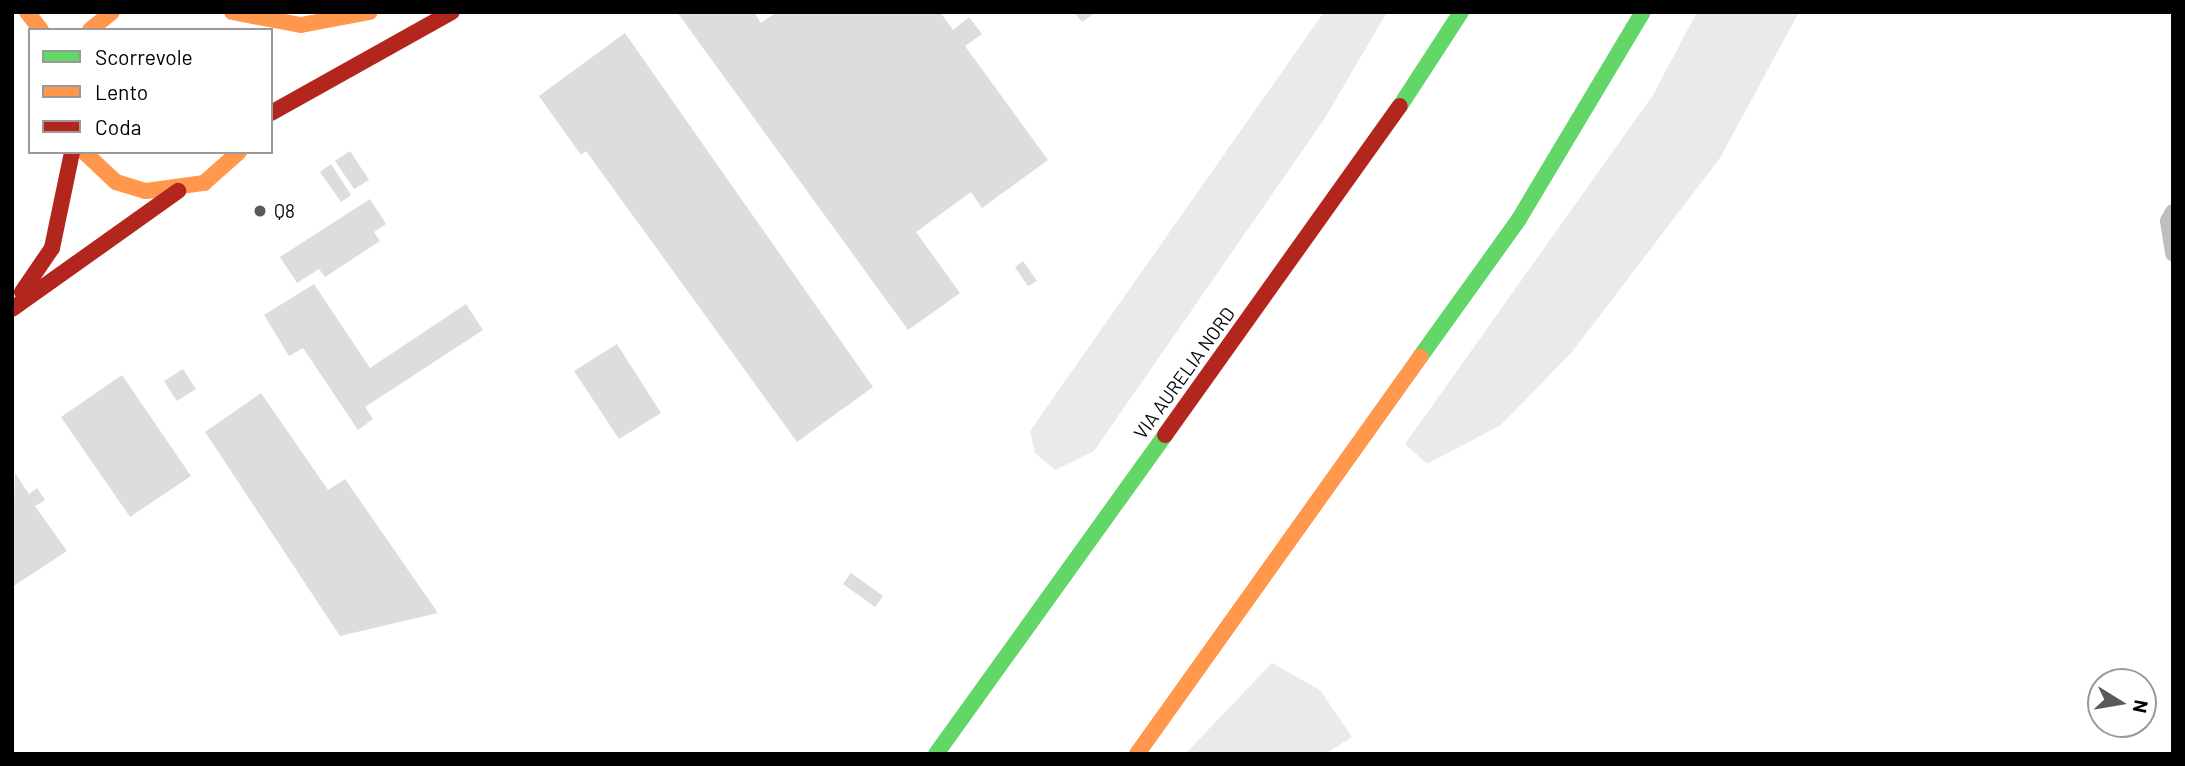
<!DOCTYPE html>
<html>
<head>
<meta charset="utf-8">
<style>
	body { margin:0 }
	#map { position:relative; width:2185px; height:766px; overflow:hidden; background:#fff; font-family:Barlow,sans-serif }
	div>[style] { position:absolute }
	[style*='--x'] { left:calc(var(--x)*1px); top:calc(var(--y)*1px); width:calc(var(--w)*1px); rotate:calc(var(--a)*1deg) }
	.green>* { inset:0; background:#eaeaea }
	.building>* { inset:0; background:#ddd }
	.lane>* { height:16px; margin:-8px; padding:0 8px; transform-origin:8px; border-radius:8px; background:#bebebe }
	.fast>* { height:16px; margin:-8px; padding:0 8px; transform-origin:8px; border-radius:8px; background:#63d668 }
	.slow>* { height:16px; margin:-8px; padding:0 8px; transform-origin:8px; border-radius:8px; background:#ff974d }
	.jam>* { height:16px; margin:-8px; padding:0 8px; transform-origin:8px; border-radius:8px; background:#b3261e }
	.dots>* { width:19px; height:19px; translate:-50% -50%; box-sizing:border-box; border:4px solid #fff; border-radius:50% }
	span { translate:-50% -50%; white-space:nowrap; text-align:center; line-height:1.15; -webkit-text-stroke:7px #fff; paint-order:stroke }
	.poi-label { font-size:19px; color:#000 }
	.left { translate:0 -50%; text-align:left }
	.street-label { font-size:19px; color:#000 }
	.frame { position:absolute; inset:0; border:14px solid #000; pointer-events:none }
	.legend { position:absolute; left:28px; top:28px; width:245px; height:126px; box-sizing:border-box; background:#fff; border:2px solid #999; margin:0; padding:9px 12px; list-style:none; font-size:21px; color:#000 }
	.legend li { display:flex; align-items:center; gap:14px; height:35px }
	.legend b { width:35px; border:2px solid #999 }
	.north { position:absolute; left:2087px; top:668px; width:70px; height:70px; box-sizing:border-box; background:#fff; border:2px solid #999; border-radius:50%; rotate:101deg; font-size:19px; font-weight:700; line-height:28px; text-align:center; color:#000 }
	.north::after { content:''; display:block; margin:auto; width:24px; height:32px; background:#595959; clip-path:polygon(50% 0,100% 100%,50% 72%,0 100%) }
</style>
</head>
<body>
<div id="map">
	<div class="green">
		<div style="clip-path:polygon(1324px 12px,1387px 12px,1325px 118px,1094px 451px,1055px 470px,1035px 453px,1030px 431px)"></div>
		<div style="clip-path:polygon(1697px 12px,1799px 12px,1720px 158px,1572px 352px,1501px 425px,1427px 464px,1405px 444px,1653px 95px)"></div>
		<div style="clip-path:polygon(1272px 663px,1320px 690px,1352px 737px,1325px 754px,1185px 754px)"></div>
	</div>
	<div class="building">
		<div style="clip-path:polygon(677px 12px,754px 12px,761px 23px,777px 12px,940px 12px,953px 30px,969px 17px,982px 34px,965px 46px,1048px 160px,982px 208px,971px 192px,916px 232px,960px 293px,908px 330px)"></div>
		<div style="clip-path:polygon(1074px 12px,1096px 12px,1082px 22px)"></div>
		<div style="clip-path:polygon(625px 33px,873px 387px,797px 442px,586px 151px,581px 155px,539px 96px)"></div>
		<div style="clip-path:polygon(350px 151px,369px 180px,354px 189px,335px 161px)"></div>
		<div style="clip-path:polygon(331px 164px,351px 195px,341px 202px,320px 172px)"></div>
		<div style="clip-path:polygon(370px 199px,386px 224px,374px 232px,380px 241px,325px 277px,319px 269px,297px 283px,280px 257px)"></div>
		<div style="clip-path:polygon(1023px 261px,1037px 281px,1028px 286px,1015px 267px)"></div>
		<div style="clip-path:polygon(314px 284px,370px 368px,466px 304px,483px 330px,365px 407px,373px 419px,358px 430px,303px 348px,289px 356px,264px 315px)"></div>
		<div style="clip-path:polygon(617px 344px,661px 413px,619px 439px,574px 371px)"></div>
		<div style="clip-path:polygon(183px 369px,196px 389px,177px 401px,164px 381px)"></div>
		<div style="clip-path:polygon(122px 375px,191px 476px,130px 517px,61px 417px)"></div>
		<div style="clip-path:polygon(261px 393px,328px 490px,345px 479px,438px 613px,340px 636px,205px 432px)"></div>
		<div style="clip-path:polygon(15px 473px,29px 494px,37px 488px,45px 500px,35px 506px,67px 551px,12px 587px)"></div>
		<div style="clip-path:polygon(851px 573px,883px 596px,875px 607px,843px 584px)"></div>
	</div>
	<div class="lane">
		<div style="--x:2173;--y:212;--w:10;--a:119"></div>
		<div style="--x:2168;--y:221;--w:33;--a:81"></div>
	</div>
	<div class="fast">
		<div style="--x:1400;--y:106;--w:112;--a:-57"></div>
		<div style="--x:1420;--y:357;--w:170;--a:-54.3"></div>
		<div style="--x:1519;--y:219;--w:241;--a:-59.1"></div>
		<div style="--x:936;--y:754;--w:393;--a:-54.3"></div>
	</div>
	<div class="slow">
		<div style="--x:27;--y:12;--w:23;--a:52"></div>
		<div style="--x:232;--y:12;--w:70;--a:10.7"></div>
		<div style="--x:301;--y:25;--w:70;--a:-10.7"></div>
		<div style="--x:90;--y:30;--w:28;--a:-39"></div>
		<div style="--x:84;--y:152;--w:44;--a:43.2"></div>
		<div style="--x:116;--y:182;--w:31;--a:17"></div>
		<div style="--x:146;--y:191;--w:59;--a:-7.9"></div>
		<div style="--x:204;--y:183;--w:47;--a:-41.5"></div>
		<div style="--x:1137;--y:754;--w:488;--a:-54.5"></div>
	</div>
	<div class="jam">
		<div style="--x:271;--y:113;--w:207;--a:-29.2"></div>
		<div style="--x:22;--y:292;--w:53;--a:-55.7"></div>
		<div style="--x:52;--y:248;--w:98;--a:-78.2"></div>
		<div style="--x:12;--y:309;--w:204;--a:-35.4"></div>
		<div style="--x:1165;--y:435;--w:404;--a:-54.5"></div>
	</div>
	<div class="dots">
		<div style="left:260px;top:211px;background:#595959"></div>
	</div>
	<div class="poi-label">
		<span class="left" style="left:274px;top:211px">Q8</span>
	</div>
	<div class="street-label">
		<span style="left:1184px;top:373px;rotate:-54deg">VIA AURELIA NORD</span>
	</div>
	<div class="frame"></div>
	<ul class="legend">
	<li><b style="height:9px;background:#63d668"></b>Scorrevole</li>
	<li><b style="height:9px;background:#ff974d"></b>Lento</li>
	<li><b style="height:9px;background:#b3261e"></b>Coda</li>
	</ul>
	<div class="north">N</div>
</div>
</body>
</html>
